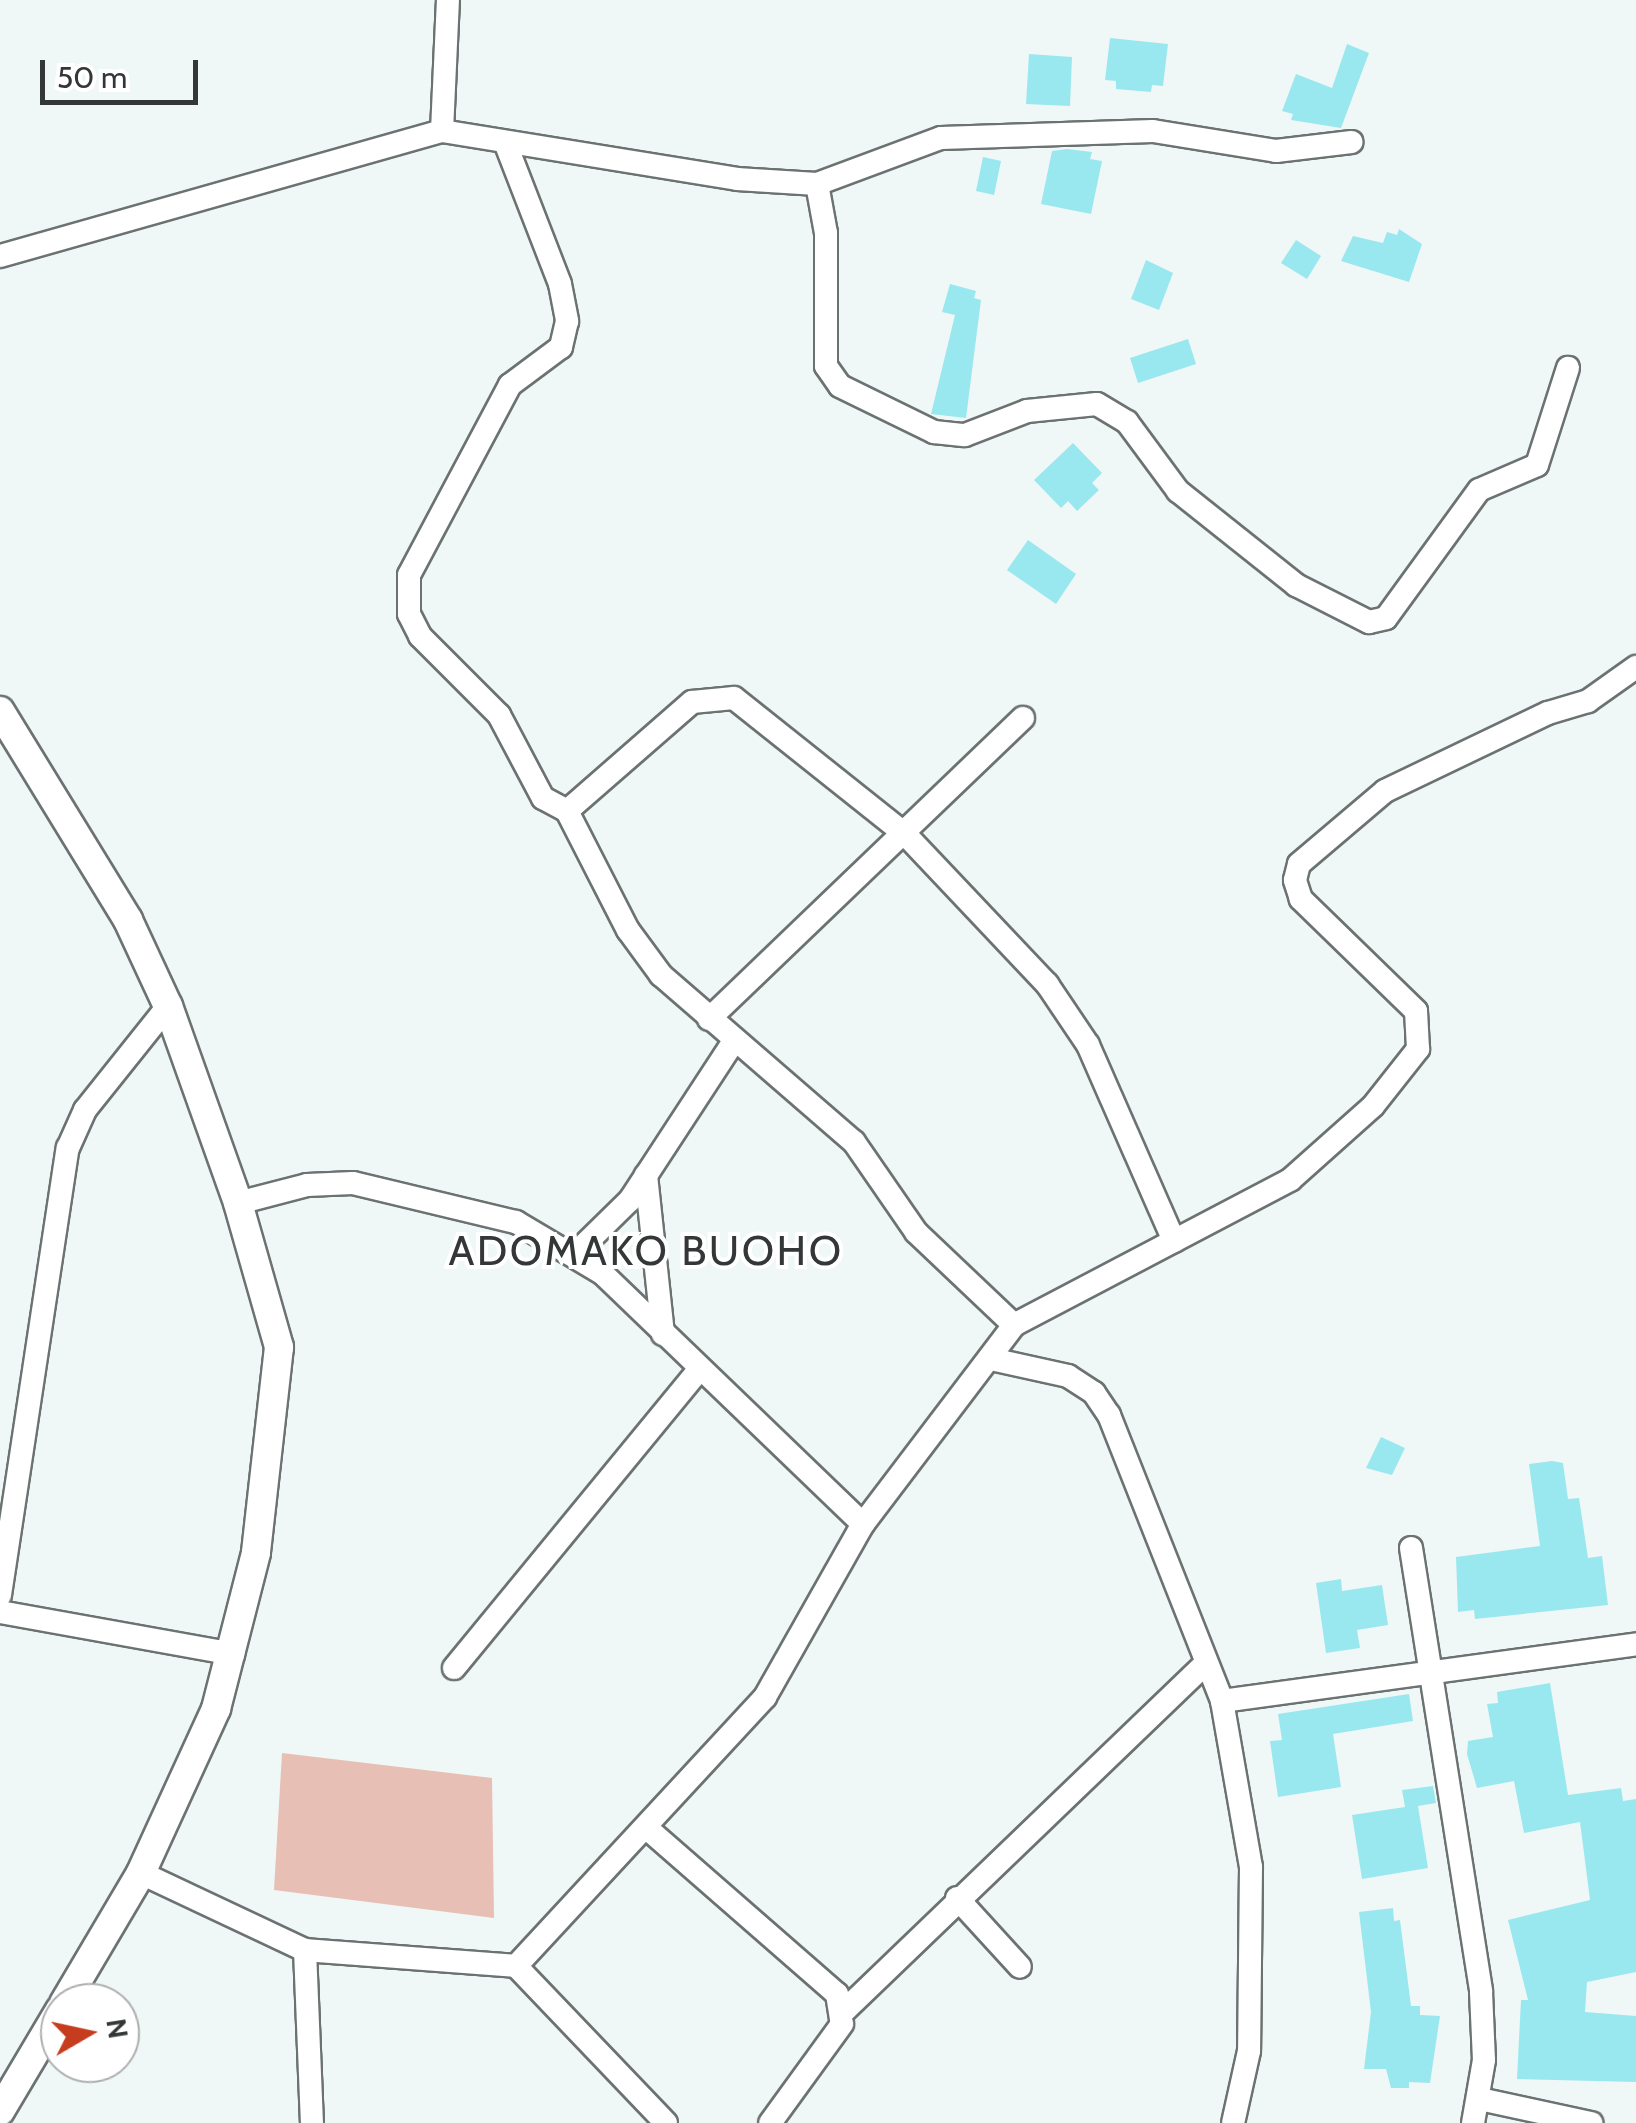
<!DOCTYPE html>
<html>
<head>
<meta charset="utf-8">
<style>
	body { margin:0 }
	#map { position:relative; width:1636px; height:2123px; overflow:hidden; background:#f0f7f7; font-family:Cabin,sans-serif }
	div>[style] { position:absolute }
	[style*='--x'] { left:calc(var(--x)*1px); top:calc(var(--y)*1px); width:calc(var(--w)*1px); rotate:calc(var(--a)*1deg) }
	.green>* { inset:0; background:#e7bfb5 }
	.building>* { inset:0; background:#99e8ef }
	.roads { filter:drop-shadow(2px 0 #6c7272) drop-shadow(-2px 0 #6c7272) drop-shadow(0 2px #6c7272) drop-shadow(0 -2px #6c7272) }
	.minor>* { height:22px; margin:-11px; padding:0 11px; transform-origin:11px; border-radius:11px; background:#fff }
	.tertiary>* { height:28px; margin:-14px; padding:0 14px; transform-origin:14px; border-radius:14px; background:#fff }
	span { translate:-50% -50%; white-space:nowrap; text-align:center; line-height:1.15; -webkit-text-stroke:8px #fff; paint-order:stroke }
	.quarter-label { font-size:42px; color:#343737; letter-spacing:2.5px }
	.north { position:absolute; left:40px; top:1983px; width:100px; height:100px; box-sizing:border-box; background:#fff; border:2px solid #aeafaf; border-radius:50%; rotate:81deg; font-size:28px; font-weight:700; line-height:40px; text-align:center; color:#343737 }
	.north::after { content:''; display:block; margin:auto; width:35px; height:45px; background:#c63c1e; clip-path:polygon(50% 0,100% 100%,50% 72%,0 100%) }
	.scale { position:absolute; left:40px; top:60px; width:158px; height:45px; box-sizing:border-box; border:5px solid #343737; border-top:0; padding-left:12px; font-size:30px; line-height:35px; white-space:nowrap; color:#343737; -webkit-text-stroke:8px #fff; paint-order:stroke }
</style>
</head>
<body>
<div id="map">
	<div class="green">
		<div style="clip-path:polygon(282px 1753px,492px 1778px,494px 1918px,274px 1890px)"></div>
	</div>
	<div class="building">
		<div style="clip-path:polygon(1110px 38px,1168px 44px,1163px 86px,1152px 85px,1151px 92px,1116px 89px,1116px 81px,1105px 80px)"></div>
		<div style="clip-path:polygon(1347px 44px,1369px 53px,1341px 128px,1291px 120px,1293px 114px,1282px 111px,1296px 74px,1332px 88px)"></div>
		<div style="clip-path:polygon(1029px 54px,1072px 57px,1070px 106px,1026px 104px)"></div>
		<div style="clip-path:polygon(1067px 149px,1092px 152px,1090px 159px,1102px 161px,1091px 214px,1041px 204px,1052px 151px)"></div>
		<div style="clip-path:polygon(983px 157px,1001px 161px,994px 195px,976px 191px)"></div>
		<div style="clip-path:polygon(1399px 229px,1422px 244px,1409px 282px,1341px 261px,1353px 236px,1383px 243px,1387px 232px,1397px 235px)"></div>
		<div style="clip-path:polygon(1296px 240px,1321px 256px,1307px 279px,1281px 263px)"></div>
		<div style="clip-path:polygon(1146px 260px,1173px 273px,1159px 310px,1131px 299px)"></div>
		<div style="clip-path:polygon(950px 284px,976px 291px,974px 298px,981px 300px,966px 418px,931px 414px,955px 315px,942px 312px)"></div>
		<div style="clip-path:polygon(1188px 339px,1196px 364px,1138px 383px,1130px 358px)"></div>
		<div style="clip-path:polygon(1073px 443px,1102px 473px,1092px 483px,1099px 490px,1077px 511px,1068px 501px,1061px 508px,1034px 480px)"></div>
		<div style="clip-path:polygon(1028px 540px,1076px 574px,1056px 604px,1007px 570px)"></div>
		<div style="clip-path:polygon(1381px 1437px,1405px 1448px,1392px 1475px,1366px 1468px)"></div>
		<div style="clip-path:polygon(1552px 1461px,1563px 1463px,1568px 1499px,1579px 1498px,1588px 1558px,1602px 1556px,1608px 1605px,1475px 1619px,1474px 1610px,1458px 1612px,1456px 1557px,1540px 1546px,1529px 1464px)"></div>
		<div style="clip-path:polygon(1341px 1579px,1342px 1591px,1382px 1585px,1388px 1625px,1357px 1630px,1360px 1648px,1326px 1653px,1316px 1583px)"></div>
		<div style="clip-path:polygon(1550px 1683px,1568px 1795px,1621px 1788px,1623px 1801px,1636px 1799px,1636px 1972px,1587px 1982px,1585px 2012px,1636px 2016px,1636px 2082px,1517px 2079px,1521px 2000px,1528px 2000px,1508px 1920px,1590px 1900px,1580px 1822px,1524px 1833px,1514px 1781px,1477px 1788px,1467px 1754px,1468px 1741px,1493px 1737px,1487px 1704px,1498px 1703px,1497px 1692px)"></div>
		<div style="clip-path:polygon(1409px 1694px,1413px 1721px,1333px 1734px,1341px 1787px,1278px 1797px,1270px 1741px,1282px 1740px,1278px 1714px)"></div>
		<div style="clip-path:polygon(1433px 1786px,1436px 1803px,1418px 1806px,1428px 1868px,1362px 1879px,1352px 1815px,1405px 1807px,1402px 1790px)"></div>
		<div style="clip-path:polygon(1393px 1908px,1394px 1921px,1400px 1920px,1411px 2006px,1420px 2006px,1420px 2015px,1440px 2016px,1430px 2083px,1409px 2082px,1409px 2088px,1391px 2088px,1386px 2069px,1364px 2069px,1371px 2012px,1359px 1912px)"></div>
	</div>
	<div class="roads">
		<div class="minor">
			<div style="--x:442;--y:131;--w:299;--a:9.2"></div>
			<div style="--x:737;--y:179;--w:80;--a:3.6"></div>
			<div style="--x:817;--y:184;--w:132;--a:-20.4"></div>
			<div style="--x:941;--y:138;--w:212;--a:-1.9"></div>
			<div style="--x:1153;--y:131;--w:125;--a:9.2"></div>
			<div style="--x:1276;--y:151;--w:76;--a:-6.8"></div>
			<div style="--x:505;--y:142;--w:152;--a:68.8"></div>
			<div style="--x:560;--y:284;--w:38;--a:79"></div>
			<div style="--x:567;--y:321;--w:27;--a:103"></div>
			<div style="--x:561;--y:347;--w:64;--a:143.3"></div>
			<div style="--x:510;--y:385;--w:215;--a:118"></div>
			<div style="--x:409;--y:575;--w:39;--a:90"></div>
			<div style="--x:409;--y:614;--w:25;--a:63"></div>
			<div style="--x:420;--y:636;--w:112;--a:45"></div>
			<div style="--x:499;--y:715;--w:94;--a:62.1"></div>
			<div style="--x:543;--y:798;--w:27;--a:28"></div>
			<div style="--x:567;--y:811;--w:134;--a:62.9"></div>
			<div style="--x:628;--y:930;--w:56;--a:53.7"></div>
			<div style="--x:661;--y:975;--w:255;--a:40.9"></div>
			<div style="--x:854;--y:1142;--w:109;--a:55.4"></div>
			<div style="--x:916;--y:1232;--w:135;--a:43.5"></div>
			<div style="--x:817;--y:184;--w:50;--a:79.6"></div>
			<div style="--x:826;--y:233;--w:133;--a:90"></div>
			<div style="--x:826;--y:366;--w:24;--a:55"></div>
			<div style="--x:840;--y:386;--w:105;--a:26.1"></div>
			<div style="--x:934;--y:432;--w:31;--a:6"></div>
			<div style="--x:965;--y:435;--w:66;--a:-21.2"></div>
			<div style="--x:1027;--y:411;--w:70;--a:-5.7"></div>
			<div style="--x:1097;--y:404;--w:35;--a:31"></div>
			<div style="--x:1127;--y:422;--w:86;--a:53.5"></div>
			<div style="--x:1178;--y:491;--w:151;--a:38.5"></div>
			<div style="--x:1296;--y:585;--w:82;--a:26.9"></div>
			<div style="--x:1369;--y:622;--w:17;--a:-13"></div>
			<div style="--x:1386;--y:618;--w:158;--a:-54"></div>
			<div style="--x:1479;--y:490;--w:63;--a:-23.3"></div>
			<div style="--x:1537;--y:465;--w:102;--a:-72.3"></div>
			<div style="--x:0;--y:256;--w:459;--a:-15.8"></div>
			<div style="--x:442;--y:131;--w:131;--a:-87.4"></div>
			<div style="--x:567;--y:811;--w:166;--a:-41.1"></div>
			<div style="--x:692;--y:702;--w:42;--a:-5.4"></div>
			<div style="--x:734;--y:698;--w:218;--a:38.5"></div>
			<div style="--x:905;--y:834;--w:207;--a:46.6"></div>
			<div style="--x:1047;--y:984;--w:73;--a:56.1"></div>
			<div style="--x:1088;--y:1045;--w:214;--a:66.3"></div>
			<div style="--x:709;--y:1019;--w:435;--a:-43.8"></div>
			<div style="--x:646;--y:1175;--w:160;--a:83.9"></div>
			<div style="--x:238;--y:1203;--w:71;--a:-14.6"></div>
			<div style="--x:307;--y:1185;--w:46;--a:-2.5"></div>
			<div style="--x:353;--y:1183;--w:168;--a:13.5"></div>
			<div style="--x:516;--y:1222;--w:100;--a:30.7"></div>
			<div style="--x:602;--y:1273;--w:362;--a:43.9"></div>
			<div style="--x:576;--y:1253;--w:76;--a:-44.5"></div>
			<div style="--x:630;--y:1200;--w:190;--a:-56.8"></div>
			<div style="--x:991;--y:1359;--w:79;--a:12.4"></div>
			<div style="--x:1068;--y:1376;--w:31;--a:33"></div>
			<div style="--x:1094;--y:1393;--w:27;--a:56"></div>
			<div style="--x:1109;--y:1415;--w:308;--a:68.4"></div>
			<div style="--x:1222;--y:1701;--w:169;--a:80.1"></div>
			<div style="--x:1251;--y:1867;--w:184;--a:90.6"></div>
			<div style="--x:1249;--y:2051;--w:74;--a:102.5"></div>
			<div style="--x:1411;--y:1548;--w:449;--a:81"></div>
			<div style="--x:1481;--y:1992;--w:68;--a:87.5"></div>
			<div style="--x:1484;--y:2060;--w:64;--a:99.9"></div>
			<div style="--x:0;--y:1595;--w:452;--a:-81.4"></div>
			<div style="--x:68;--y:1148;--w:42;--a:-65.9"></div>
			<div style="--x:85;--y:1110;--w:133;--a:-51.4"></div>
			<div style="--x:0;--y:1612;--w:237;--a:10.2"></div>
			<div style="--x:454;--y:1668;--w:386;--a:-50.6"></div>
			<div style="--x:1222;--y:1701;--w:418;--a:-7.8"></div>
			<div style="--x:649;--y:1830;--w:249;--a:41.1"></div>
			<div style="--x:837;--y:1994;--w:30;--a:81"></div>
			<div style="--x:842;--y:2024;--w:122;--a:126"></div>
			<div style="--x:141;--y:1873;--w:181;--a:25.2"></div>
			<div style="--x:305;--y:1950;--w:212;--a:4.3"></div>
			<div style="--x:516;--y:1966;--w:367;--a:-47.2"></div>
			<div style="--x:765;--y:1697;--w:199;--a:-60.5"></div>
			<div style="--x:863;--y:1524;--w:250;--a:-52.8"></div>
			<div style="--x:1014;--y:1325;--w:312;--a:-27.7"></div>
			<div style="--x:1290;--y:1180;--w:111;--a:-41.7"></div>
			<div style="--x:1373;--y:1106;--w:73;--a:-51.7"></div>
			<div style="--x:1418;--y:1049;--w:38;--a:-93"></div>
			<div style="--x:1416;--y:1011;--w:161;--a:-135.8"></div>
			<div style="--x:1301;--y:899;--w:20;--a:-108"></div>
			<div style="--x:1295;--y:880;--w:16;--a:-76"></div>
			<div style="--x:1299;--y:864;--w:113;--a:-40.3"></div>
			<div style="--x:1385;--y:791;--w:181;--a:-25.6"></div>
			<div style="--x:1548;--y:713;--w:42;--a:-16.7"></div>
			<div style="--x:1588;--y:701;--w:59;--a:-35.3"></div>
			<div style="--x:957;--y:1898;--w:93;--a:47.6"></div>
			<div style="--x:305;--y:1950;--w:173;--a:87.7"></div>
			<div style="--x:516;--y:1966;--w:217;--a:46.3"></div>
			<div style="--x:843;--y:2012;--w:504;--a:-43.87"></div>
			<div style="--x:1480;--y:2099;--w:114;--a:12.2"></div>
		</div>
		<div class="tertiary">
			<div style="--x:0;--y:711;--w:245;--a:58.5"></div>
			<div style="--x:128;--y:920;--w:95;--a:65.1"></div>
			<div style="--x:168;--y:1006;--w:209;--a:70.4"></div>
			<div style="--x:238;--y:1203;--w:150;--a:74.1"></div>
			<div style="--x:279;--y:1347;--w:207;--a:96.4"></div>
			<div style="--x:256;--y:1553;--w:161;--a:104.4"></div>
			<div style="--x:216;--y:1709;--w:180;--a:114.6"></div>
			<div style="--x:141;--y:1873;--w:151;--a:120.6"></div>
			<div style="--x:0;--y:2111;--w:117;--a:-59.3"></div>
		</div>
	</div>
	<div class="quarter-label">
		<span style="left:646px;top:1250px">ADOMAKO BUOHO</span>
	</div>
	<div class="north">N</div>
	<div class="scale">50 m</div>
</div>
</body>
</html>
